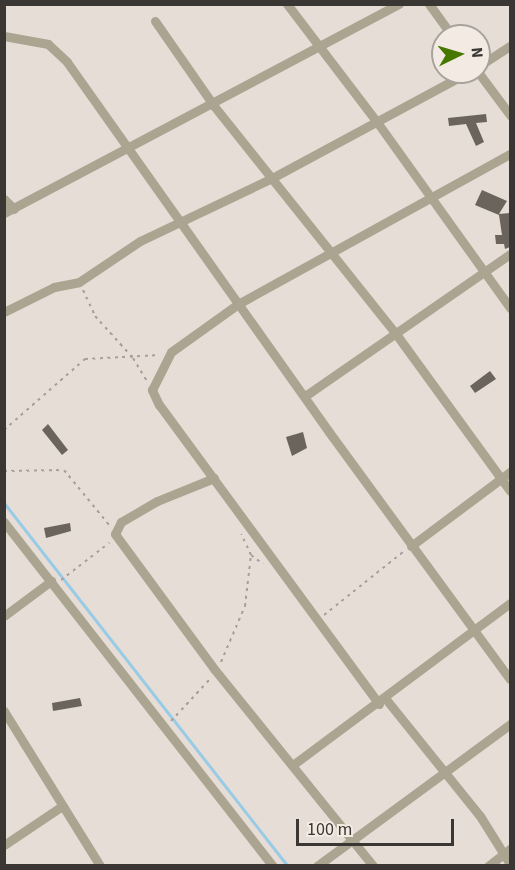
<!DOCTYPE html>
<html>
<head>
<meta charset="utf-8">
<style>
	body { margin:0 }
	#map { position:relative; width:515px; height:870px; overflow:hidden; background:#e6ddd6; font-family:"Source Sans 3",sans-serif }
	div>[style] { position:absolute }
	[style*='--x'] { left:calc(var(--x)*1px); top:calc(var(--y)*1px); width:calc(var(--w)*1px); rotate:calc(var(--a)*1deg) }
	.stream>* { height:3px; margin:-1.5px; padding:0 1.5px; transform-origin:1.5px; border-radius:1.5px; background:#98cbe5 }
	.building>* { inset:0; background:#6b645d }
	.path>* { height:2px; margin-top:-1px; transform-origin:0; background:repeating-linear-gradient(90deg,#a7a09a 0 3px,transparent 0 7.5px) }
	.minor>* { height:9px; margin:-4.5px; padding:0 4.5px; transform-origin:4.5px; border-radius:4.5px; background:#aaa490 }
	span { translate:-50% -50%; white-space:nowrap; text-align:center; line-height:1.15; -webkit-text-stroke:6px #f3ebe3; paint-order:stroke }
	.frame { position:absolute; inset:0; border:6px solid #393633; pointer-events:none }
	.north { position:absolute; left:431px; top:24px; width:60px; height:60px; box-sizing:border-box; background:#f3ebe3; border:2px solid #a9a39d; border-radius:50%; rotate:85deg; font-size:16px; font-weight:700; line-height:24px; text-align:center; color:#393633 }
	.north::after { content:''; display:block; margin:auto; width:21px; height:27px; background:#467800; clip-path:polygon(50% 0,100% 100%,50% 72%,0 100%) }
	.scale { position:absolute; left:296px; top:819px; width:158px; height:27px; box-sizing:border-box; border:3px solid #393633; border-top:0; padding-left:8px; font-size:18px; line-height:21px; white-space:nowrap; color:#393633; -webkit-text-stroke:4px #f3ebe3; paint-order:stroke }
</style>
</head>
<body>
<div id="map">
	<div class="stream">
		<div style="--x:4;--y:503;--w:461;--a:52"></div>
	</div>
	<div class="building">
		<div style="clip-path:polygon(486px 114px,487px 122px,476px 123px,484px 142px,476px 146px,466px 124px,449px 126px,448px 118px)"></div>
		<div style="clip-path:polygon(482px 190px,507px 201px,499px 214px,510px 213px,510px 247px,505px 249px,504px 244px,496px 244px,495px 235px,502px 235px,499px 215px,475px 205px)"></div>
		<div style="clip-path:polygon(490px 371px,496px 379px,475px 393px,470px 386px)"></div>
		<div style="clip-path:polygon(48px 424px,68px 450px,62px 455px,42px 430px)"></div>
		<div style="clip-path:polygon(303px 432px,307px 448px,292px 456px,286px 437px)"></div>
		<div style="clip-path:polygon(70px 523px,71px 531px,46px 538px,44px 528px)"></div>
		<div style="clip-path:polygon(80px 698px,82px 706px,53px 711px,52px 703px)"></div>
	</div>
	<div class="path">
		<div style="--x:83;--y:290;--w:29;--a:65"></div>
		<div style="--x:95;--y:316;--w:57;--a:47.9"></div>
		<div style="--x:133;--y:358;--w:26;--a:59"></div>
		<div style="--x:4;--y:430;--w:108;--a:-41.2"></div>
		<div style="--x:85;--y:359;--w:75;--a:-3.1"></div>
		<div style="--x:4;--y:471;--w:60;--a:-1"></div>
		<div style="--x:64;--y:470;--w:72;--a:50.6"></div>
		<div style="--x:251;--y:555;--w:15;--a:37"></div>
		<div style="--x:61;--y:580;--w:61;--a:-37.6"></div>
		<div style="--x:324;--y:615;--w:101;--a:-38.6"></div>
		<div style="--x:221;--y:662;--w:61;--a:-66.8"></div>
		<div style="--x:245;--y:606;--w:51;--a:-83.3"></div>
		<div style="--x:251;--y:555;--w:23;--a:-115"></div>
		<div style="--x:171;--y:721;--w:57;--a:-47.1"></div>
	</div>
	<div class="minor">
		<div style="--x:287;--y:4;--w:148;--a:52.7"></div>
		<div style="--x:377;--y:122;--w:229;--a:54.4"></div>
		<div style="--x:429;--y:4;--w:39;--a:54"></div>
		<div style="--x:155;--y:21;--w:103;--a:55.2"></div>
		<div style="--x:214;--y:106;--w:292;--a:51.4"></div>
		<div style="--x:396;--y:334;--w:194;--a:54"></div>
		<div style="--x:4;--y:36;--w:45;--a:10.3"></div>
		<div style="--x:48;--y:44;--w:26;--a:43"></div>
		<div style="--x:67;--y:62;--w:453;--a:54.7"></div>
		<div style="--x:329;--y:432;--w:306;--a:53.8"></div>
		<div style="--x:479;--y:66;--w:37;--a:-33"></div>
		<div style="--x:478;--y:72;--w:54;--a:53.3"></div>
		<div style="--x:4;--y:199;--w:14;--a:45"></div>
		<div style="--x:4;--y:213;--w:447;--a:-27.9"></div>
		<div style="--x:4;--y:312;--w:56;--a:-26.6"></div>
		<div style="--x:54;--y:287;--w:25;--a:-11"></div>
		<div style="--x:79;--y:282;--w:73;--a:-33.9"></div>
		<div style="--x:140;--y:241;--w:146;--a:-25.5"></div>
		<div style="--x:272;--y:178;--w:224;--a:-28.3"></div>
		<div style="--x:305;--y:396;--w:249;--a:-34.7"></div>
		<div style="--x:214;--y:478;--w:61;--a:158"></div>
		<div style="--x:157;--y:501;--w:42;--a:149.7"></div>
		<div style="--x:121;--y:522;--w:13;--a:117"></div>
		<div style="--x:115;--y:534;--w:169;--a:53.7"></div>
		<div style="--x:215;--y:670;--w:252;--a:51.1"></div>
		<div style="--x:4;--y:522;--w:437;--a:52"></div>
		<div style="--x:411;--y:546;--w:124;--a:-36.8"></div>
		<div style="--x:4;--y:616;--w:59;--a:-36.7"></div>
		<div style="--x:385;--y:698;--w:151;--a:51.2"></div>
		<div style="--x:480;--y:816;--w:57;--a:58"></div>
		<div style="--x:379;--y:704;--w:371;--a:-126.3"></div>
		<div style="--x:159;--y:405;--w:17;--a:-115"></div>
		<div style="--x:152;--y:390;--w:42;--a:-63.4"></div>
		<div style="--x:171;--y:352;--w:82;--a:-35.6"></div>
		<div style="--x:238;--y:304;--w:311;--a:-28.9"></div>
		<div style="--x:4;--y:711;--w:182;--a:58.2"></div>
		<div style="--x:294;--y:764;--w:269;--a:-36.7"></div>
		<div style="--x:4;--y:845;--w:70;--a:-33.9"></div>
		<div style="--x:317;--y:866;--w:240;--a:-36.3"></div>
		<div style="--x:488;--y:866;--w:28;--a:-38"></div>
	</div>
	<div class="frame"></div>
	<div class="north">N</div>
	<div class="scale">100 m</div>
</div>
</body>
</html>
